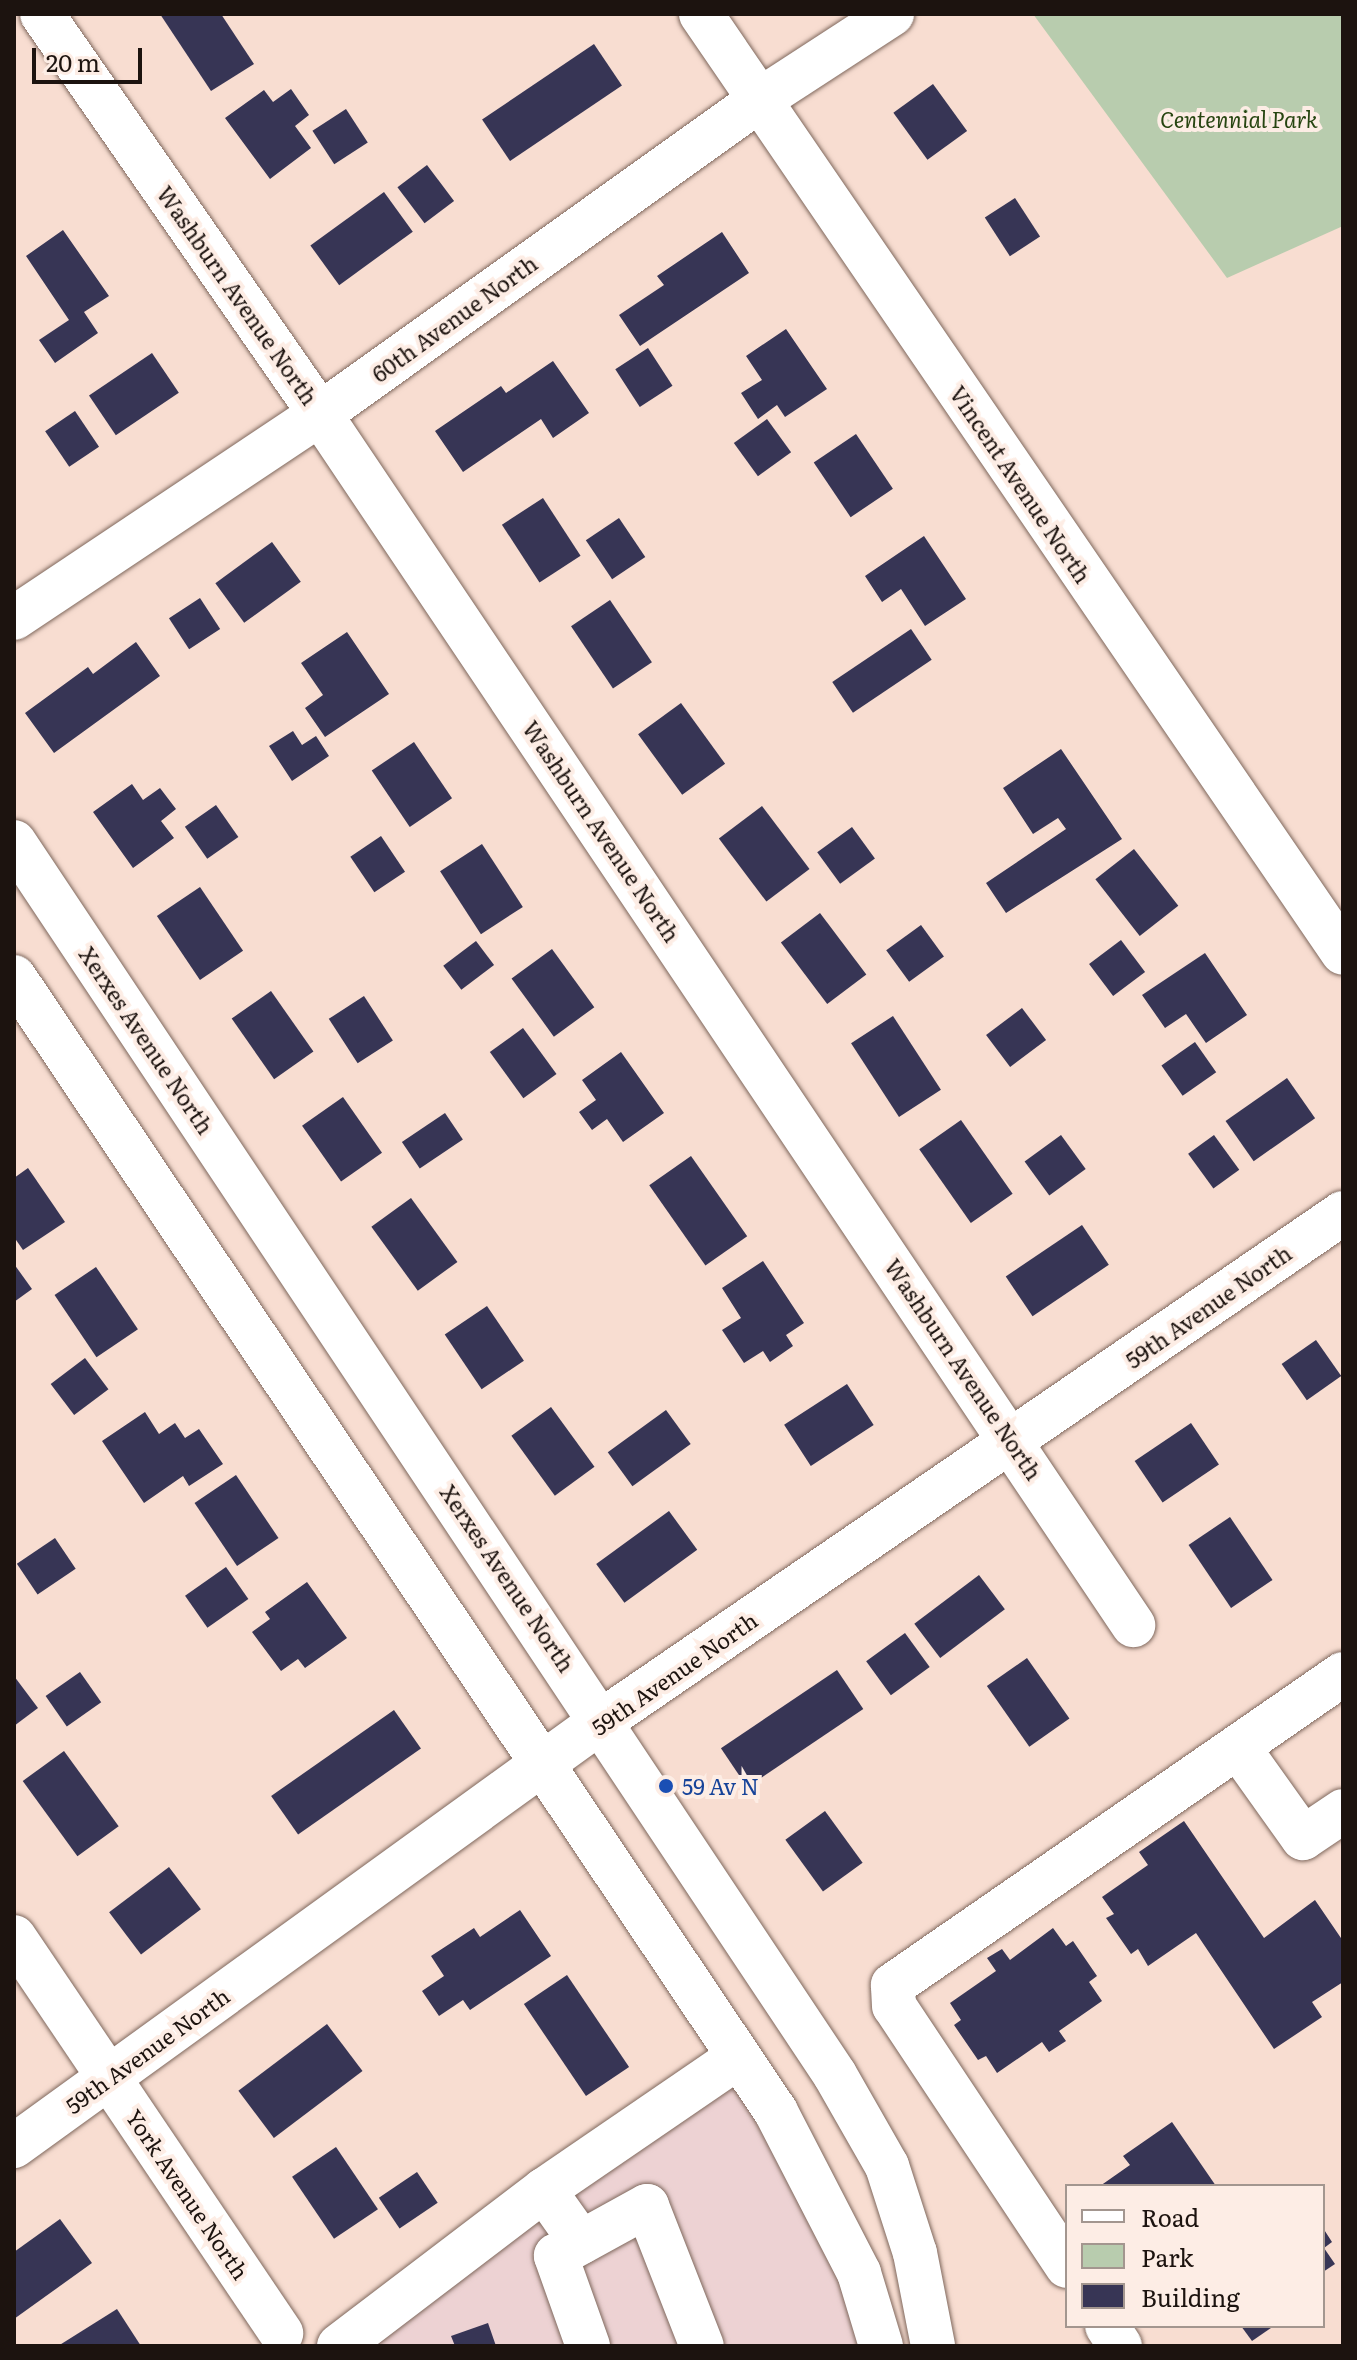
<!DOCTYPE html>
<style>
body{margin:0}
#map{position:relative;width:1357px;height:2360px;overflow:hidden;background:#f8ddd1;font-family:Literata,serif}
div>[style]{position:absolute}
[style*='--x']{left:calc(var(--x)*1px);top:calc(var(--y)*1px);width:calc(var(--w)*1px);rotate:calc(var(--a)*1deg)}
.commercial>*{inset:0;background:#edd2d3}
.green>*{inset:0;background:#b8ccae}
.building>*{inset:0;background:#373555;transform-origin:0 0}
.roads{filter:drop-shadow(0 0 2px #7f685d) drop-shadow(0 0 2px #7f685d)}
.minor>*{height:44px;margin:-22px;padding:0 22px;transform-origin:22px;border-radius:22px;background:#fff}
.dots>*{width:22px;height:22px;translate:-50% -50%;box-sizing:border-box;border:4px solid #fdede5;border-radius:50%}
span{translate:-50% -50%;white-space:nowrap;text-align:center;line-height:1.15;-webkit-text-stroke:8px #fdede5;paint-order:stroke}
.park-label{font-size:22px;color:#274511;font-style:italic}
.street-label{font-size:22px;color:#1c130f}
.transit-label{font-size:22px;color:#164399}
.left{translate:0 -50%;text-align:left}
.frame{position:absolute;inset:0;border:16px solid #1c130f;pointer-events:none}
.legend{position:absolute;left:1065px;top:2184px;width:260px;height:144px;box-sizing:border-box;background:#fdede5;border:2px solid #a3968f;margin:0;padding:10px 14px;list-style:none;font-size:24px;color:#1c130f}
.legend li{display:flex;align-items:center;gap:16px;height:40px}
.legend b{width:40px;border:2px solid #a3968f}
.scale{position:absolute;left:32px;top:48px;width:110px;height:36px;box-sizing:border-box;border:4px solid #1c130f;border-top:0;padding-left:10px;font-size:24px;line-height:28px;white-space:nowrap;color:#1c130f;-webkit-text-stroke:6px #fdede5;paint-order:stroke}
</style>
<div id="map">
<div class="commercial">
<i style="clip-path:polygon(719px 2053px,798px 2189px,844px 2292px,861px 2346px,311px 2346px)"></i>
</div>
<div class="green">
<i style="clip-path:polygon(1033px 14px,1343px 14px,1343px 226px,1227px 278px)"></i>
</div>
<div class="building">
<i style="clip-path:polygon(160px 14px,221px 14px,254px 64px,211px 91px)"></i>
<i style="left:594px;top:44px;width:50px;height:135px;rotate:56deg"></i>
<i style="left:933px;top:84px;width:58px;height:49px;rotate:54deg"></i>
<i style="clip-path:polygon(291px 89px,309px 115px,295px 126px,311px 148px,270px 179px,225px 118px,264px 90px,273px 102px)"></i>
<i style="left:346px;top:109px;width:40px;height:40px;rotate:57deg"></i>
<i style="left:427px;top:165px;width:45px;height:37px;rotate:53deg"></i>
<i style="left:384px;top:192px;width:49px;height:91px;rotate:54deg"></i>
<i style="left:1015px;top:198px;width:46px;height:36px;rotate:57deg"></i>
<i style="clip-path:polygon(63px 230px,109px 296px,84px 312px,98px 333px,55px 363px,39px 340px,69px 320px,26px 256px)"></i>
<i style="clip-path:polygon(722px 232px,749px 273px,640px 346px,619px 315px,664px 285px,657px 276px)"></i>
<i style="clip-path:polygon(786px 329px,827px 389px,785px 417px,777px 405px,758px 419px,741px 393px,762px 380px,746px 356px)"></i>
<i style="left:648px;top:348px;width:45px;height:39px;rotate:57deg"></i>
<i style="left:152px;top:353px;width:48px;height:76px;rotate:56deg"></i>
<i style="clip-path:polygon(553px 361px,589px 413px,553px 438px,541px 419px,463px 472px,435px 431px,501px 386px,506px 393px)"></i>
<i style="left:75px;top:411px;width:43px;height:36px;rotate:56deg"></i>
<i style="left:767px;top:419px;width:41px;height:41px;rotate:54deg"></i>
<i style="left:856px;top:434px;width:66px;height:51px;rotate:56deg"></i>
<i style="left:543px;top:498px;width:69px;height:49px;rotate:57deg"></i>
<i style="left:619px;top:518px;width:47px;height:40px;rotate:56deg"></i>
<i style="clip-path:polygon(924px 536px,966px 599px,925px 626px,901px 589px,882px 602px,865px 576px)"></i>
<i style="left:272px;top:542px;width:49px;height:70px;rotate:54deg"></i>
<i style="left:200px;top:598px;width:37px;height:37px;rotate:57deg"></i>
<i style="left:610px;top:600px;width:75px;height:47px;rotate:56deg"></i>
<i style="left:911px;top:629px;width:37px;height:95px;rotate:56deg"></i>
<i style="clip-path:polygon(347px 632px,389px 694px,325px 737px,305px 708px,323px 695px,301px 663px)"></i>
<i style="clip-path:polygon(136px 642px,160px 676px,54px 753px,25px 713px,88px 667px,93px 674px)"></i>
<i style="left:681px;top:703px;width:75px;height:53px;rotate:54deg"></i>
<i style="clip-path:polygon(293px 731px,302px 745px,316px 736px,329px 756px,292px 781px,269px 746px)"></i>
<i style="left:414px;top:742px;width:68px;height:51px;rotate:56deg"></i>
<i style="clip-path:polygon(1061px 749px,1122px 839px,1006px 913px,986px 883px,1066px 829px,1058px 818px,1033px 834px,1003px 788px)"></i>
<i style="clip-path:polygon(132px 784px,143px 800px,160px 788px,176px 809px,161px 821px,174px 838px,133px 868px,93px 812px)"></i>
<i style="left:216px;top:805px;width:39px;height:38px;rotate:55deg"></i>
<i style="left:762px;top:806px;width:79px;height:54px;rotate:53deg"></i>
<i style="left:852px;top:827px;width:39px;height:43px;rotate:54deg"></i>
<i style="left:381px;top:836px;width:43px;height:37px;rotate:56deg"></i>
<i style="left:482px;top:844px;width:75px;height:50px;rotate:57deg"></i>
<i style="left:1134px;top:849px;width:72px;height:49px;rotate:52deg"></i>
<i style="left:200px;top:887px;width:77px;height:52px;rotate:56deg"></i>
<i style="left:820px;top:913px;width:77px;height:49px;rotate:53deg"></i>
<i style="left:921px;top:925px;width:39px;height:43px;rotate:54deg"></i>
<i style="left:1121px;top:940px;width:40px;height:40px;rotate:53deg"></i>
<i style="left:476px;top:941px;width:30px;height:41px;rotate:53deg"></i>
<i style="left:552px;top:949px;width:72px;height:50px;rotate:54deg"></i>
<i style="clip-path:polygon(1205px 953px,1247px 1015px,1206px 1043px,1186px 1014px,1165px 1028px,1142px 995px)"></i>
<i style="left:271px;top:991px;width:74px;height:48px;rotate:55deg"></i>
<i style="left:364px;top:996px;width:53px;height:42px;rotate:57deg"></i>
<i style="left:1022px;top:1008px;width:40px;height:45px;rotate:53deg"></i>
<i style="left:893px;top:1016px;width:88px;height:50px;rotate:57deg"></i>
<i style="left:523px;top:1028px;width:57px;height:41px;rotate:54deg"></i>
<i style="left:1195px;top:1042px;width:37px;height:41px;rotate:55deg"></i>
<i style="clip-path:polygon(621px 1052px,664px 1113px,623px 1142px,607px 1119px,592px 1130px,579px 1112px,596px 1100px,582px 1080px)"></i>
<i style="left:1287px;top:1078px;width:49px;height:75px;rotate:55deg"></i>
<i style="left:343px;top:1097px;width:68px;height:50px;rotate:55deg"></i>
<i style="left:445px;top:1113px;width:32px;height:52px;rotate:56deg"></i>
<i style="left:961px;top:1120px;width:90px;height:51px;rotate:55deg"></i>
<i style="left:1061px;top:1135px;width:42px;height:45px;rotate:54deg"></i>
<i style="left:1214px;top:1135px;width:43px;height:32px;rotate:54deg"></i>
<i style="left:691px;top:1156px;width:98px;height:51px;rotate:55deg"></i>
<i style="clip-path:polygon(28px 1168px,65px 1222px,23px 1250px,14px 1237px,14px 1178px)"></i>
<i style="left:411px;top:1198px;width:79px;height:49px;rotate:54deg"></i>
<i style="left:1082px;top:1225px;width:48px;height:92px;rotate:56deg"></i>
<i style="clip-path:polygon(763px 1261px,804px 1323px,786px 1335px,793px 1346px,770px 1362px,763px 1351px,744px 1363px,722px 1330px,741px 1318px,722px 1288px)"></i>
<i style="clip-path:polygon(14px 1264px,32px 1289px,14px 1302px)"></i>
<i style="left:96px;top:1267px;width:75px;height:50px;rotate:56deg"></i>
<i style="left:487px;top:1306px;width:66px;height:51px;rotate:56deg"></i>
<i style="left:1316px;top:1340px;width:44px;height:42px;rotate:55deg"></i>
<i style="left:85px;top:1358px;width:39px;height:43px;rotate:53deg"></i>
<i style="left:847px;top:1384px;width:49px;height:75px;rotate:57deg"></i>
<i style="left:551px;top:1407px;width:74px;height:49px;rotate:54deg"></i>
<i style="left:666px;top:1410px;width:42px;height:72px;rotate:54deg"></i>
<i style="clip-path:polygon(145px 1412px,159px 1434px,175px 1423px,185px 1438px,199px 1429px,223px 1464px,189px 1486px,183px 1476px,144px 1503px,102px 1441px)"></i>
<i style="left:1191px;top:1423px;width:50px;height:68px;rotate:56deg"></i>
<i style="left:236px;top:1475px;width:76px;height:50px;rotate:56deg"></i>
<i style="left:669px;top:1511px;width:48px;height:90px;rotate:54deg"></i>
<i style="left:1230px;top:1517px;width:76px;height:50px;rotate:56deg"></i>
<i style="left:55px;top:1538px;width:37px;height:46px;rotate:56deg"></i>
<i style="left:226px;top:1567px;width:39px;height:50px;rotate:55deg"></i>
<i style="left:979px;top:1575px;width:43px;height:81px;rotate:53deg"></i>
<i style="clip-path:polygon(307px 1582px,347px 1638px,305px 1668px,298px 1659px,281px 1671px,252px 1632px,270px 1619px,265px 1612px)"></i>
<i style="left:905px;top:1633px;width:42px;height:48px;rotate:54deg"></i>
<i style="left:1027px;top:1658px;width:74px;height:49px;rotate:55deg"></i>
<i style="left:837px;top:1670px;width:47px;height:140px;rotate:56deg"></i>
<i style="left:80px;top:1672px;width:37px;height:42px;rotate:55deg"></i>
<i style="clip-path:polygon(14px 1676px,38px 1708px,14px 1726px)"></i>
<i style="left:394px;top:1710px;width:47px;height:150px;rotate:55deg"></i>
<i style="left:64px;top:1751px;width:93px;height:51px;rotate:54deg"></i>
<i style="left:825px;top:1811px;width:64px;height:49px;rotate:54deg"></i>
<i style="clip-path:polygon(1184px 1821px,1264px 1938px,1315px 1900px,1343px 1941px,1343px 1982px,1312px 2002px,1322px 2017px,1274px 2049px,1196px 1933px,1148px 1966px,1138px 1949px,1131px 1954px,1106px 1918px,1114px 1914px,1102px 1897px,1148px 1865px,1139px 1852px)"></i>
<i style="left:169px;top:1867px;width:53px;height:75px;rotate:53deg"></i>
<i style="clip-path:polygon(520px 1910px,551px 1956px,470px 2010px,463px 2000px,439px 2016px,422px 1991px,444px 1976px,431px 1956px,474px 1928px,480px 1937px)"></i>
<i style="clip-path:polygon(1053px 1928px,1066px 1946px,1073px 1941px,1097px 1976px,1089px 1982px,1102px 2001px,1059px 2031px,1066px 2041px,1049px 2052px,1042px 2042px,997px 2073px,986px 2056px,978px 2060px,954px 2025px,961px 2020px,950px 2003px,996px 1971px,987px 1958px,1002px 1949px,1010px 1960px)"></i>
<i style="left:567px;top:1975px;width:111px;height:52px;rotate:56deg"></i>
<i style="left:327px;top:2024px;width:59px;height:111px;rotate:53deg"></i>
<i style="clip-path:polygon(1172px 2122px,1216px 2186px,1100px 2186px,1130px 2165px,1123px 2156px)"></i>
<i style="left:336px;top:2147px;width:75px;height:53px;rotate:56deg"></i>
<i style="left:417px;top:2172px;width:37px;height:46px;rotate:56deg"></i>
<i style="clip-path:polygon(60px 2219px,92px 2263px,14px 2319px,14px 2252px)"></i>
<i style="clip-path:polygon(1323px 2228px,1332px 2242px,1324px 2248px,1335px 2264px,1323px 2272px)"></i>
<i style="clip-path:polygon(117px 2309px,141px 2346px,58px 2346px)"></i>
<i style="clip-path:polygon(488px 2323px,496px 2346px,455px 2346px,451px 2336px)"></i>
<i style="clip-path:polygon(1241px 2326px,1274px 2326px,1252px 2341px)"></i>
</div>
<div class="roads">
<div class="minor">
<i style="--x:42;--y:14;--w:487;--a:55.2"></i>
<i style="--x:320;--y:414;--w:1459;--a:56.12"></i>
<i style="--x:701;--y:14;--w:1137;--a:55.64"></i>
<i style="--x:14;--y:618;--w:368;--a:-33.7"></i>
<i style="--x:320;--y:414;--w:538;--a:-35.55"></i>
<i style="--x:758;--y:101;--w:160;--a:-33"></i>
<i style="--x:14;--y:842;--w:1481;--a:56.34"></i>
<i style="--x:835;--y:2075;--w:105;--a:60.3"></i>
<i style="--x:887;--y:2166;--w:91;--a:72.2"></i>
<i style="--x:915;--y:2253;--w:95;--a:79"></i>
<i style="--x:14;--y:977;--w:1367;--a:56.12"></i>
<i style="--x:776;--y:2112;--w:181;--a:62.7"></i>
<i style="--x:859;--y:2273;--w:76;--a:73.2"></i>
<i style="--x:1238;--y:1747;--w:112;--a:54.5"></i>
<i style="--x:1303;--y:1838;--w:48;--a:-34"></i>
<i style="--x:14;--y:1937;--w:478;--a:56"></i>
<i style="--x:14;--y:2146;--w:727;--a:-35.88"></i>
<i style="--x:603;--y:1720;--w:897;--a:-34.42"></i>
<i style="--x:544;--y:2190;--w:235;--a:-34.4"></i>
<i style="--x:1067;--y:2266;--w:312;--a:-123.6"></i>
<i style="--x:894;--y:2006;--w:21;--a:-93"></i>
<i style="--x:893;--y:1985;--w:547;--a:-34.65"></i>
<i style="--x:1107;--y:2326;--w:24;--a:57"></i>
<i style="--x:339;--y:2346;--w:258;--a:-37.3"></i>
<i style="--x:544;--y:2190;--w:64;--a:54.6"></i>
<i style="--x:588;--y:2346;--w:96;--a:-109.6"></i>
<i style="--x:556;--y:2256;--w:104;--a:-28.8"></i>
<i style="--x:647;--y:2206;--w:150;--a:68.6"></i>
</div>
</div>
<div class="dots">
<i style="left:666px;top:1786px;background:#1a4fb4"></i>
</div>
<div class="park-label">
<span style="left:1239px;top:119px">Centennial Park</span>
</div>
<div class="street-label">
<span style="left:238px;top:295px;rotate:55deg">Washburn Avenue North</span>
<span style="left:454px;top:318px;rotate:-36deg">60th Avenue North</span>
<span style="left:1021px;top:484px;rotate:56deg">Vincent Avenue North</span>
<span style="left:602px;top:831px;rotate:56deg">Washburn Avenue North</span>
<span style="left:147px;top:1040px;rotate:56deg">Xerxes Avenue North</span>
<span style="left:1208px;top:1306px;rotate:-35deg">59th Avenue North</span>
<span style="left:964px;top:1369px;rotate:56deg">Washburn Avenue North</span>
<span style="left:508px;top:1578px;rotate:56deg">Xerxes Avenue North</span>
<span style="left:674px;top:1673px;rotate:-35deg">59th Avenue North</span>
<span style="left:147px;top:2050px;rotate:-36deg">59th Avenue North</span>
<span style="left:188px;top:2194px;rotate:56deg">York Avenue North</span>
</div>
<div class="transit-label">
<span class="left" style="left:682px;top:1786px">59 Av N</span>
</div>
<div class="frame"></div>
<ul class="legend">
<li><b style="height:10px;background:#fff"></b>Road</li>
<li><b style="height:22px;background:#b8ccae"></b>Park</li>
<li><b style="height:22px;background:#373555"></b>Building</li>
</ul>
<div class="scale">20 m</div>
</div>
